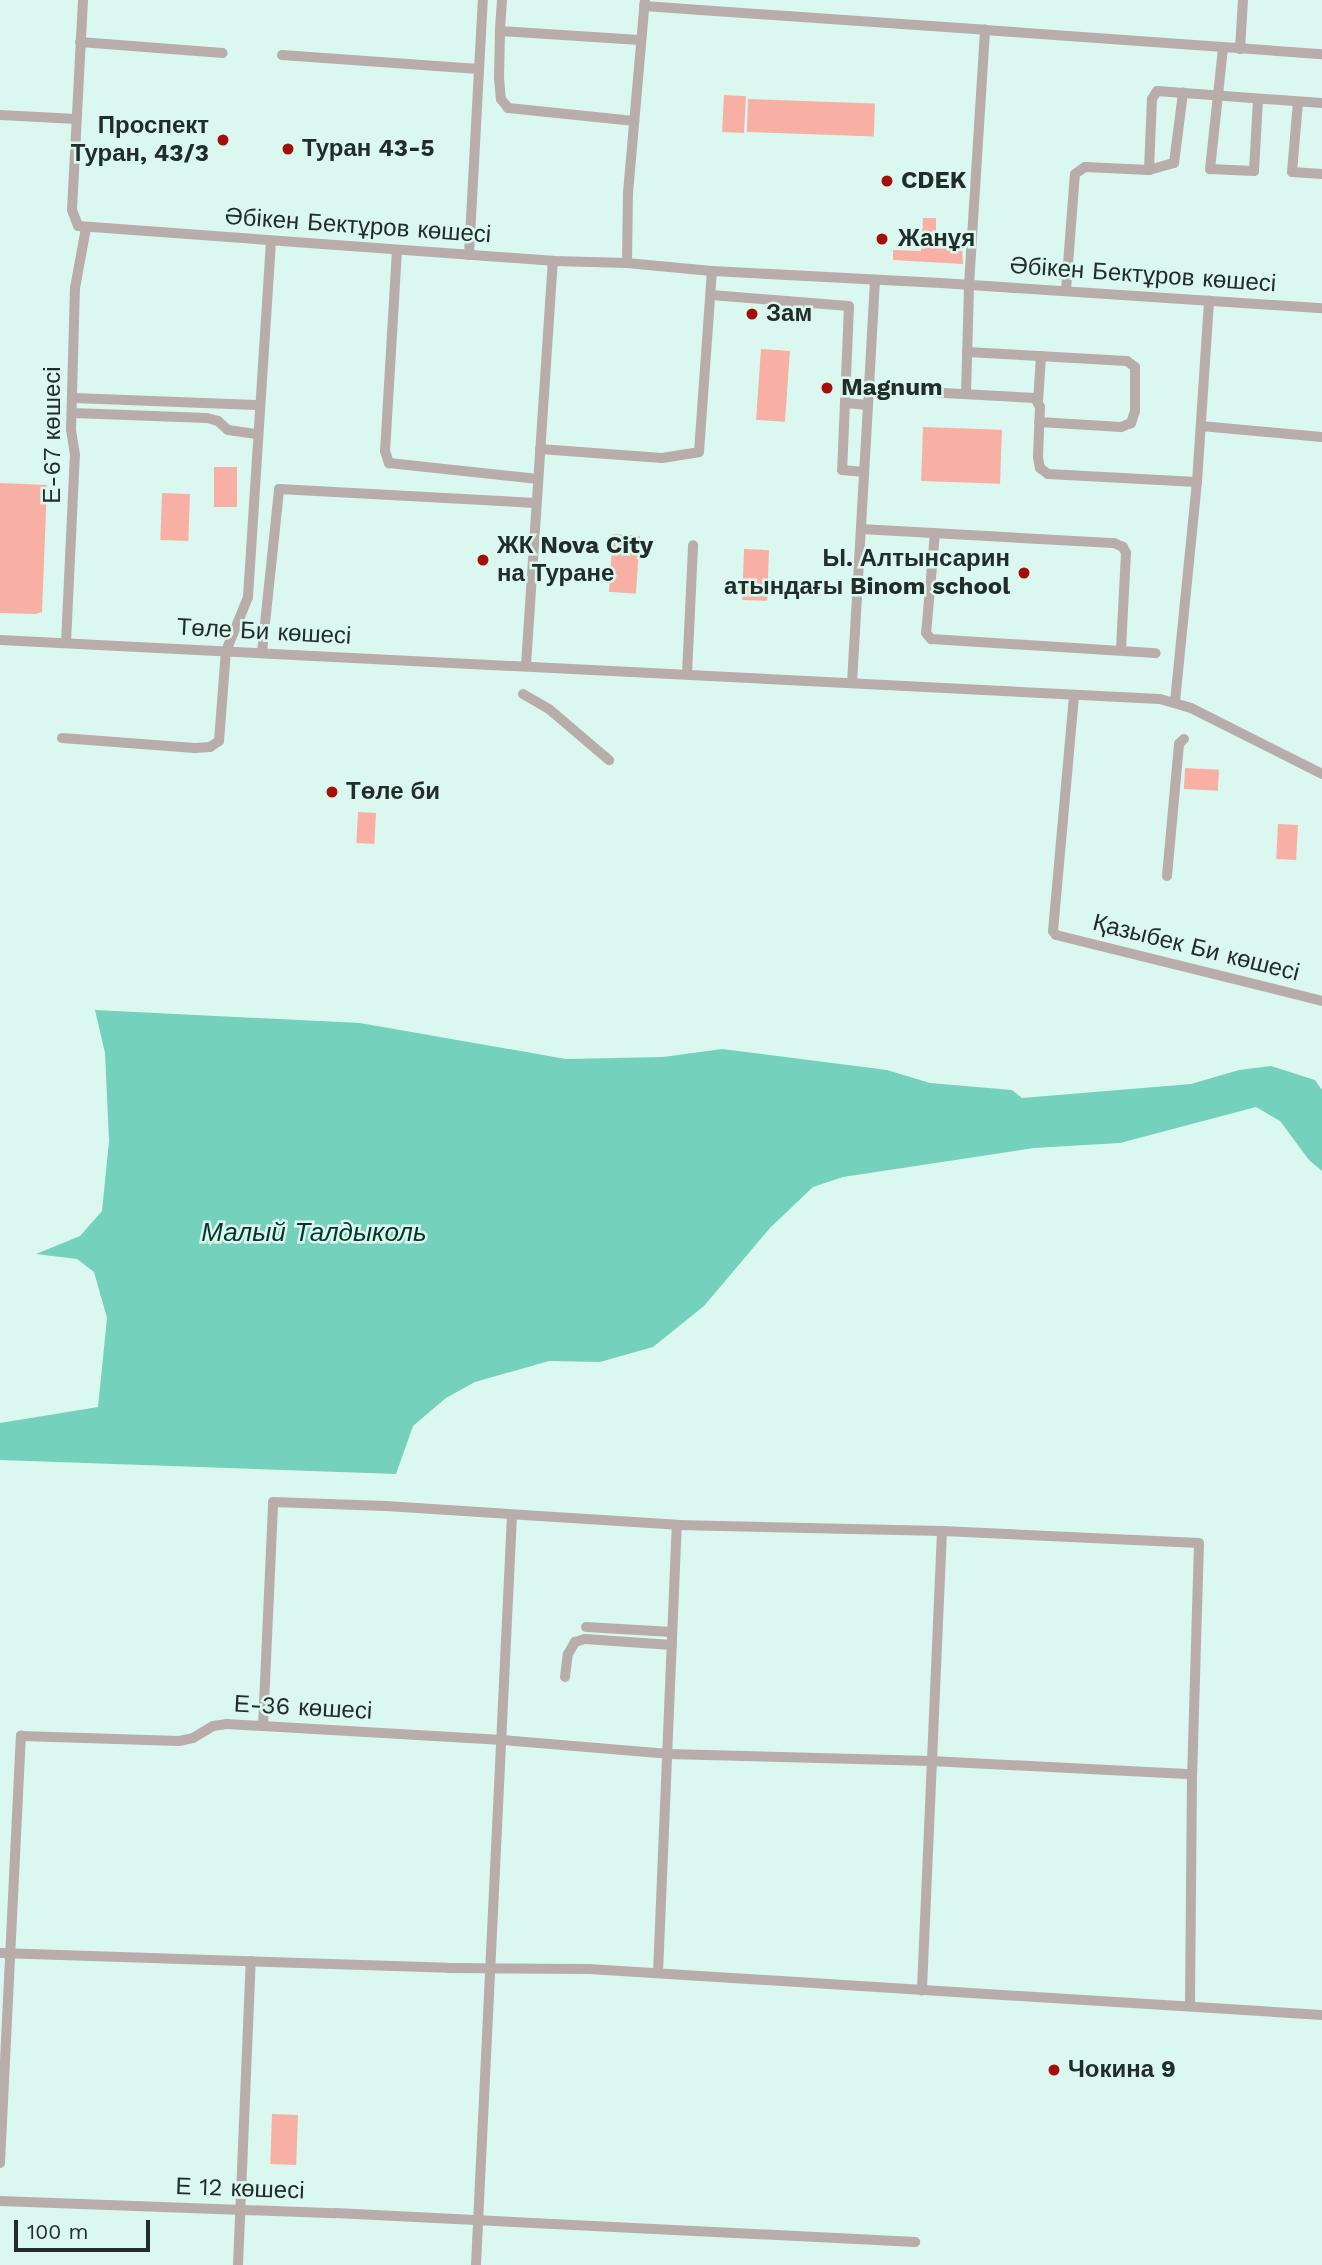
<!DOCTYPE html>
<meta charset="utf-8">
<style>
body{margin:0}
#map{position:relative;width:1322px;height:2265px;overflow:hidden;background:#dbf8f0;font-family:"Work Sans",sans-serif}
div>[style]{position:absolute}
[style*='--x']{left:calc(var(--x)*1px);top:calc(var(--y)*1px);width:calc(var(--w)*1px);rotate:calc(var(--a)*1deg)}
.green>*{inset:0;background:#f8b0a5;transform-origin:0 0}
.water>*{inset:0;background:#74d2bc}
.street>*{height:10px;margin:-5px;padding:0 5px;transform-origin:5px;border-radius:5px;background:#b9adab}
.dots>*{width:19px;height:19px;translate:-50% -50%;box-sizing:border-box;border:4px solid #dbf8f0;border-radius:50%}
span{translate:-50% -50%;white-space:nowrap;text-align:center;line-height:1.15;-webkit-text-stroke:5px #dbf8f0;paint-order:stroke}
.poi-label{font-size:24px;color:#222d2a;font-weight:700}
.right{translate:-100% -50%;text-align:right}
.left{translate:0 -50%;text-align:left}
.street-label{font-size:24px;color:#222d2a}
.water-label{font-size:26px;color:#05342b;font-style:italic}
.scale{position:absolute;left:14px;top:2220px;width:136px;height:32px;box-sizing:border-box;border:4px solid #222d2a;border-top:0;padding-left:9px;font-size:21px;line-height:24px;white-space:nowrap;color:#222d2a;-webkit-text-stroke:5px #dbf8f0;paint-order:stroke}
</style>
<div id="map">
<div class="green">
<i style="left:724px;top:95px;width:22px;height:37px;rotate:3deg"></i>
<i style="left:748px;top:99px;width:127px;height:33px;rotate:2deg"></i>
<i style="clip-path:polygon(923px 218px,936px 218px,936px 245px,962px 248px,963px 264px,893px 260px,893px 250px,921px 251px)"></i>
<i style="left:761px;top:349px;width:29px;height:71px;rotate:4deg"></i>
<i style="left:923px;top:427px;width:79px;height:54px;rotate:2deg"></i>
<i style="left:214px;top:467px;width:23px;height:40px"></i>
<i style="clip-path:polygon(0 483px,47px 485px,42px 612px,35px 614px,0 613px)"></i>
<i style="left:162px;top:493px;width:28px;height:47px;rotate:2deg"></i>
<i style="left:613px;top:534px;width:27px;height:58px;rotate:4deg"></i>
<i style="left:744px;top:549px;width:25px;height:51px;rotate:2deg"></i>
<i style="left:1185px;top:768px;width:34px;height:21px;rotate:3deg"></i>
<i style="left:358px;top:812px;width:18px;height:31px;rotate:3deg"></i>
<i style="left:1278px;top:824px;width:20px;height:35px;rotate:3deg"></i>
<i style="left:272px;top:2114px;width:26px;height:50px;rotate:2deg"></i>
</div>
<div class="water">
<i style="clip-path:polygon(95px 1010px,360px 1023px,566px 1059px,663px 1057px,722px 1049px,887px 1070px,930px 1083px,1012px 1090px,1022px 1098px,1191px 1084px,1239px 1070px,1271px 1066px,1315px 1080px,1322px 1090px,1322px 1171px,1309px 1160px,1280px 1121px,1256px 1107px,1120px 1143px,1034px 1148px,843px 1177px,813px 1187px,770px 1228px,704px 1306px,653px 1347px,600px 1362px,549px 1361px,475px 1382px,446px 1398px,413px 1426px,396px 1474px,0 1460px,0 1423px,98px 1407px,107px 1318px,94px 1272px,77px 1259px,36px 1254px,80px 1236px,102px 1211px,109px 1141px,105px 1053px)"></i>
</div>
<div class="street">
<i style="--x:83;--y:0;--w:210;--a:93"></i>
<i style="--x:72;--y:210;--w:17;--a:69"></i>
<i style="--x:78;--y:226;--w:476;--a:4.2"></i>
<i style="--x:553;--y:261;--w:74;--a:1.5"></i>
<i style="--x:627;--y:263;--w:85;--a:5.4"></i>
<i style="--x:712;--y:271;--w:229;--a:3"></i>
<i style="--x:941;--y:283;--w:382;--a:3.8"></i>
<i style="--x:502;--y:0;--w:31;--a:94"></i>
<i style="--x:500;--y:31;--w:140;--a:3.7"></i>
<i style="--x:644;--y:6;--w:342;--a:4"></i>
<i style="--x:500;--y:31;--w:47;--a:91.2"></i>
<i style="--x:499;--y:78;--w:21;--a:85"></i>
<i style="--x:501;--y:99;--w:11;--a:52"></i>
<i style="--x:508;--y:108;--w:127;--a:5.9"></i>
<i style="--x:80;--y:42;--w:143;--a:4.4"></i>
<i style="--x:1223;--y:48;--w:122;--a:96.1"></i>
<i style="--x:1210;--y:169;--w:44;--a:2.6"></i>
<i style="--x:1254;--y:171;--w:72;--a:-86.8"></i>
<i style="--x:1240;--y:49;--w:49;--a:-86.5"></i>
<i style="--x:282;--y:55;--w:197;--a:4.1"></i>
<i style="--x:1298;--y:102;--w:70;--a:94.9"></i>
<i style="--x:1292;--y:172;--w:30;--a:4"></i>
<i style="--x:0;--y:115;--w:76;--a:3"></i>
<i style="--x:1149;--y:170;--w:71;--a:-87.6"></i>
<i style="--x:1152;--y:99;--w:9;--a:-58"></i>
<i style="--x:1157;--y:91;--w:165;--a:4.2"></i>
<i style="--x:397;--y:250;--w:201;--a:93.4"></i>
<i style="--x:385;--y:451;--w:13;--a:72"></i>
<i style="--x:389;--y:463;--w:150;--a:6.1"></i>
<i style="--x:469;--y:255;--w:255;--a:-86.9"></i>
<i style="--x:627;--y:263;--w:70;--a:-89.2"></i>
<i style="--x:628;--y:193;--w:194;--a:-85"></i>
<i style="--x:1066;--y:290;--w:116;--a:-85.6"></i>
<i style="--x:1075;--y:174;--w:12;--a:-35"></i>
<i style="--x:1085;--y:167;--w:64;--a:2.7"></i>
<i style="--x:1149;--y:170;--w:26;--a:-16"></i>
<i style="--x:1174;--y:163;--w:71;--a:-82.7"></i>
<i style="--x:711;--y:295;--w:138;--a:4.6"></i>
<i style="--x:849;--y:306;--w:164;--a:92.4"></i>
<i style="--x:842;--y:470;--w:22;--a:5"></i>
<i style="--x:967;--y:352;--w:160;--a:3.2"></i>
<i style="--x:1127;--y:361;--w:10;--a:37"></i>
<i style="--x:1135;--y:367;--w:44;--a:90"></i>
<i style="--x:1135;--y:411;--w:13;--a:108"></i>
<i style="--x:1131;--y:423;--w:11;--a:158"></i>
<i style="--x:1121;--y:427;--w:82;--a:-176.5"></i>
<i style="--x:869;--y:389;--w:166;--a:3.1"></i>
<i style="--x:1035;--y:398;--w:10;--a:61"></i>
<i style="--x:1040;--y:407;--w:50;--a:92.3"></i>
<i style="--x:1038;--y:457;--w:11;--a:80"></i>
<i style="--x:1040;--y:468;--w:10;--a:37"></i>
<i style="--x:1048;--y:474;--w:149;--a:3.1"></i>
<i style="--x:966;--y:394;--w:109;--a:-88.4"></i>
<i style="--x:969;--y:285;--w:256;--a:-86.4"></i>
<i style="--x:985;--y:30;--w:338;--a:4.1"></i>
<i style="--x:74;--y:398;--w:186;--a:2.2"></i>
<i style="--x:1038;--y:402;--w:46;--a:-86.3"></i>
<i style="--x:845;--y:403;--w:23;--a:5"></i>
<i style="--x:868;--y:405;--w:124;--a:-86.8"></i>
<i style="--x:73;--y:413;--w:134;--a:2.1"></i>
<i style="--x:207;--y:418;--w:11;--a:15"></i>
<i style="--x:218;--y:421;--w:13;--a:42"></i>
<i style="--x:228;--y:430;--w:30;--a:8"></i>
<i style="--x:1201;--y:426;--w:121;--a:5.2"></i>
<i style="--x:540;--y:449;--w:122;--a:4.2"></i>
<i style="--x:662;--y:458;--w:37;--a:-9"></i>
<i style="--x:699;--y:452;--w:181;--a:-85.9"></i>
<i style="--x:861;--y:529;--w:253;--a:3.2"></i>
<i style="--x:1114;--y:543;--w:10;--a:24"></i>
<i style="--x:1123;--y:547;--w:7;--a:63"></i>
<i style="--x:1126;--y:553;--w:97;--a:93"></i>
<i style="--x:935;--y:533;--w:100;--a:95.1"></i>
<i style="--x:926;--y:633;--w:8;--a:50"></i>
<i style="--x:931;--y:639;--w:225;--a:3.6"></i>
<i style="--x:0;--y:640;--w:1161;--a:2.91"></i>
<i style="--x:1160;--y:699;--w:32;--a:16"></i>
<i style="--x:1191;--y:708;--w:147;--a:26.7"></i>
<i style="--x:66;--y:643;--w:188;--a:-87.3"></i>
<i style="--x:75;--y:455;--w:26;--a:-99"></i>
<i style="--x:71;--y:429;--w:141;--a:-88.4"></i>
<i style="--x:75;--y:288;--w:61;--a:-79.6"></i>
<i style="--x:262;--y:652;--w:164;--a:-84"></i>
<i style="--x:279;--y:489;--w:257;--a:3.1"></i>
<i style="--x:526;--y:665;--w:405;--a:-86.2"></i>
<i style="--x:687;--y:674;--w:129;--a:-87.3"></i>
<i style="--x:852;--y:683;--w:278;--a:-86.7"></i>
<i style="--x:523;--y:694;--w:30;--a:30"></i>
<i style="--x:549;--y:709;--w:79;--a:40.4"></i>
<i style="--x:1074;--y:696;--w:236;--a:95.1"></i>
<i style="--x:1053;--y:931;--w:5;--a:53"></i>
<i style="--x:1056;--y:935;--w:274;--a:13.9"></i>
<i style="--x:1175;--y:702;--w:221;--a:-84.3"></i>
<i style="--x:1197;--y:482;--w:182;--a:-86.2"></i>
<i style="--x:62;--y:738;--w:133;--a:4.3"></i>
<i style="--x:195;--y:748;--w:15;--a:-4"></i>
<i style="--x:210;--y:747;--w:11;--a:-34"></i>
<i style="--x:219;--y:741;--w:90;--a:-85.6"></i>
<i style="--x:226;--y:651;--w:58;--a:-67.8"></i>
<i style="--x:248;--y:597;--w:357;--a:-86.3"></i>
<i style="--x:1167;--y:876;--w:133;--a:-84.8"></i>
<i style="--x:1179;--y:744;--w:7;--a:-45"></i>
<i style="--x:942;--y:1531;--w:257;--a:2.7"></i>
<i style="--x:1199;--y:1543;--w:231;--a:91.7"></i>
<i style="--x:586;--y:1627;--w:86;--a:3.3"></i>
<i style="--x:565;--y:1677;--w:23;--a:-83"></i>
<i style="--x:568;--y:1654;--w:14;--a:-60"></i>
<i style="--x:575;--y:1642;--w:10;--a:-17"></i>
<i style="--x:585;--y:1639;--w:87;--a:3.9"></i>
<i style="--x:263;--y:1726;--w:224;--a:-87.4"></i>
<i style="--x:273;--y:1502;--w:113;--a:2"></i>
<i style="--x:386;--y:1506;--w:292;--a:3.7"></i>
<i style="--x:0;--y:1953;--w:448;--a:1.9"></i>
<i style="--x:448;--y:1968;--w:141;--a:0.4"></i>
<i style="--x:589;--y:1969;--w:734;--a:3.59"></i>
<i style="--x:658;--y:1973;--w:448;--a:-87.6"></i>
<i style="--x:677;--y:1525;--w:265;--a:1.3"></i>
<i style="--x:942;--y:1531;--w:460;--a:92.5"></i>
<i style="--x:0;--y:2163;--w:428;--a:-87.2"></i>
<i style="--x:21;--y:1736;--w:158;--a:1.8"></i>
<i style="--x:179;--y:1741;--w:14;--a:-12"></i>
<i style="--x:193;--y:1738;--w:23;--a:-31"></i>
<i style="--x:213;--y:1726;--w:14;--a:-8"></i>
<i style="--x:227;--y:1724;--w:276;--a:3.3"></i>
<i style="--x:503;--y:1740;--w:166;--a:4.8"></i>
<i style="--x:668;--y:1754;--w:263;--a:1.5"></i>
<i style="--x:931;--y:1761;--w:261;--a:2.9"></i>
<i style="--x:1192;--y:1774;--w:231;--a:90.5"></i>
<i style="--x:0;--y:2201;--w:335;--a:2.1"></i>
<i style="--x:335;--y:2213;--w:581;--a:2.86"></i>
<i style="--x:238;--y:2265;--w:304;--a:-87.6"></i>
<i style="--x:476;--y:2265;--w:751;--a:-87.25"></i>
</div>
<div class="dots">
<i style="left:223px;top:140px;background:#a50f0b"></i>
<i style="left:288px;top:149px;background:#a50f0b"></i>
<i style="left:887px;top:181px;background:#a50f0b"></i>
<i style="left:882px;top:239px;background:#a50f0b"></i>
<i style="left:752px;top:314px;background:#a50f0b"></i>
<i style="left:827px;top:388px;background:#a50f0b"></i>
<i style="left:483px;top:560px;background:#a50f0b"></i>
<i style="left:1024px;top:573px;background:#a50f0b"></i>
<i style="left:332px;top:792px;background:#a50f0b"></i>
<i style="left:1054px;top:2070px;background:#a50f0b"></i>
</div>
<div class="poi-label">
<span class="right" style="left:209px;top:140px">Проспект<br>Туран, 43/3</span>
<span class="left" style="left:302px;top:149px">Туран 43-5</span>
<span class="left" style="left:901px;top:181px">CDEK</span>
<span class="left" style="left:898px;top:239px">Жанұя</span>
<span class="left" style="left:766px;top:314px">Зам</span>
<span class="left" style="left:841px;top:388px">Magnum</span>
<span class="left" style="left:497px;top:560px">ЖК Nova City<br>на Туране</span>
<span class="right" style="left:1010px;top:573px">Ы. Алтынсарин<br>атындағы Binom school</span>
<span class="left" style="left:346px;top:792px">Төле би</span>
<span class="left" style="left:1068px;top:2070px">Чокина 9</span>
</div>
<div class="street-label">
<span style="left:358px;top:226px;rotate:4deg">Әбікен Бектұров көшесі</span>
<span style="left:1143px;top:275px;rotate:4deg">Әбікен Бектұров көшесі</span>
<span style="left:53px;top:435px;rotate:-90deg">Е-67 көшесі</span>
<span style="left:264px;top:632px;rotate:3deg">Төле Би көшесі</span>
<span style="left:1196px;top:948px;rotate:14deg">Қазыбек Би көшесі</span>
<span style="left:303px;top:1708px;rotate:3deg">Е-36 көшесі</span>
<span style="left:240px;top:2189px;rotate:2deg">Е 12 көшесі</span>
</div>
<div class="water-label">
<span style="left:314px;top:1233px">Малый Талдыколь</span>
</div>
<div class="scale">100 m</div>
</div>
